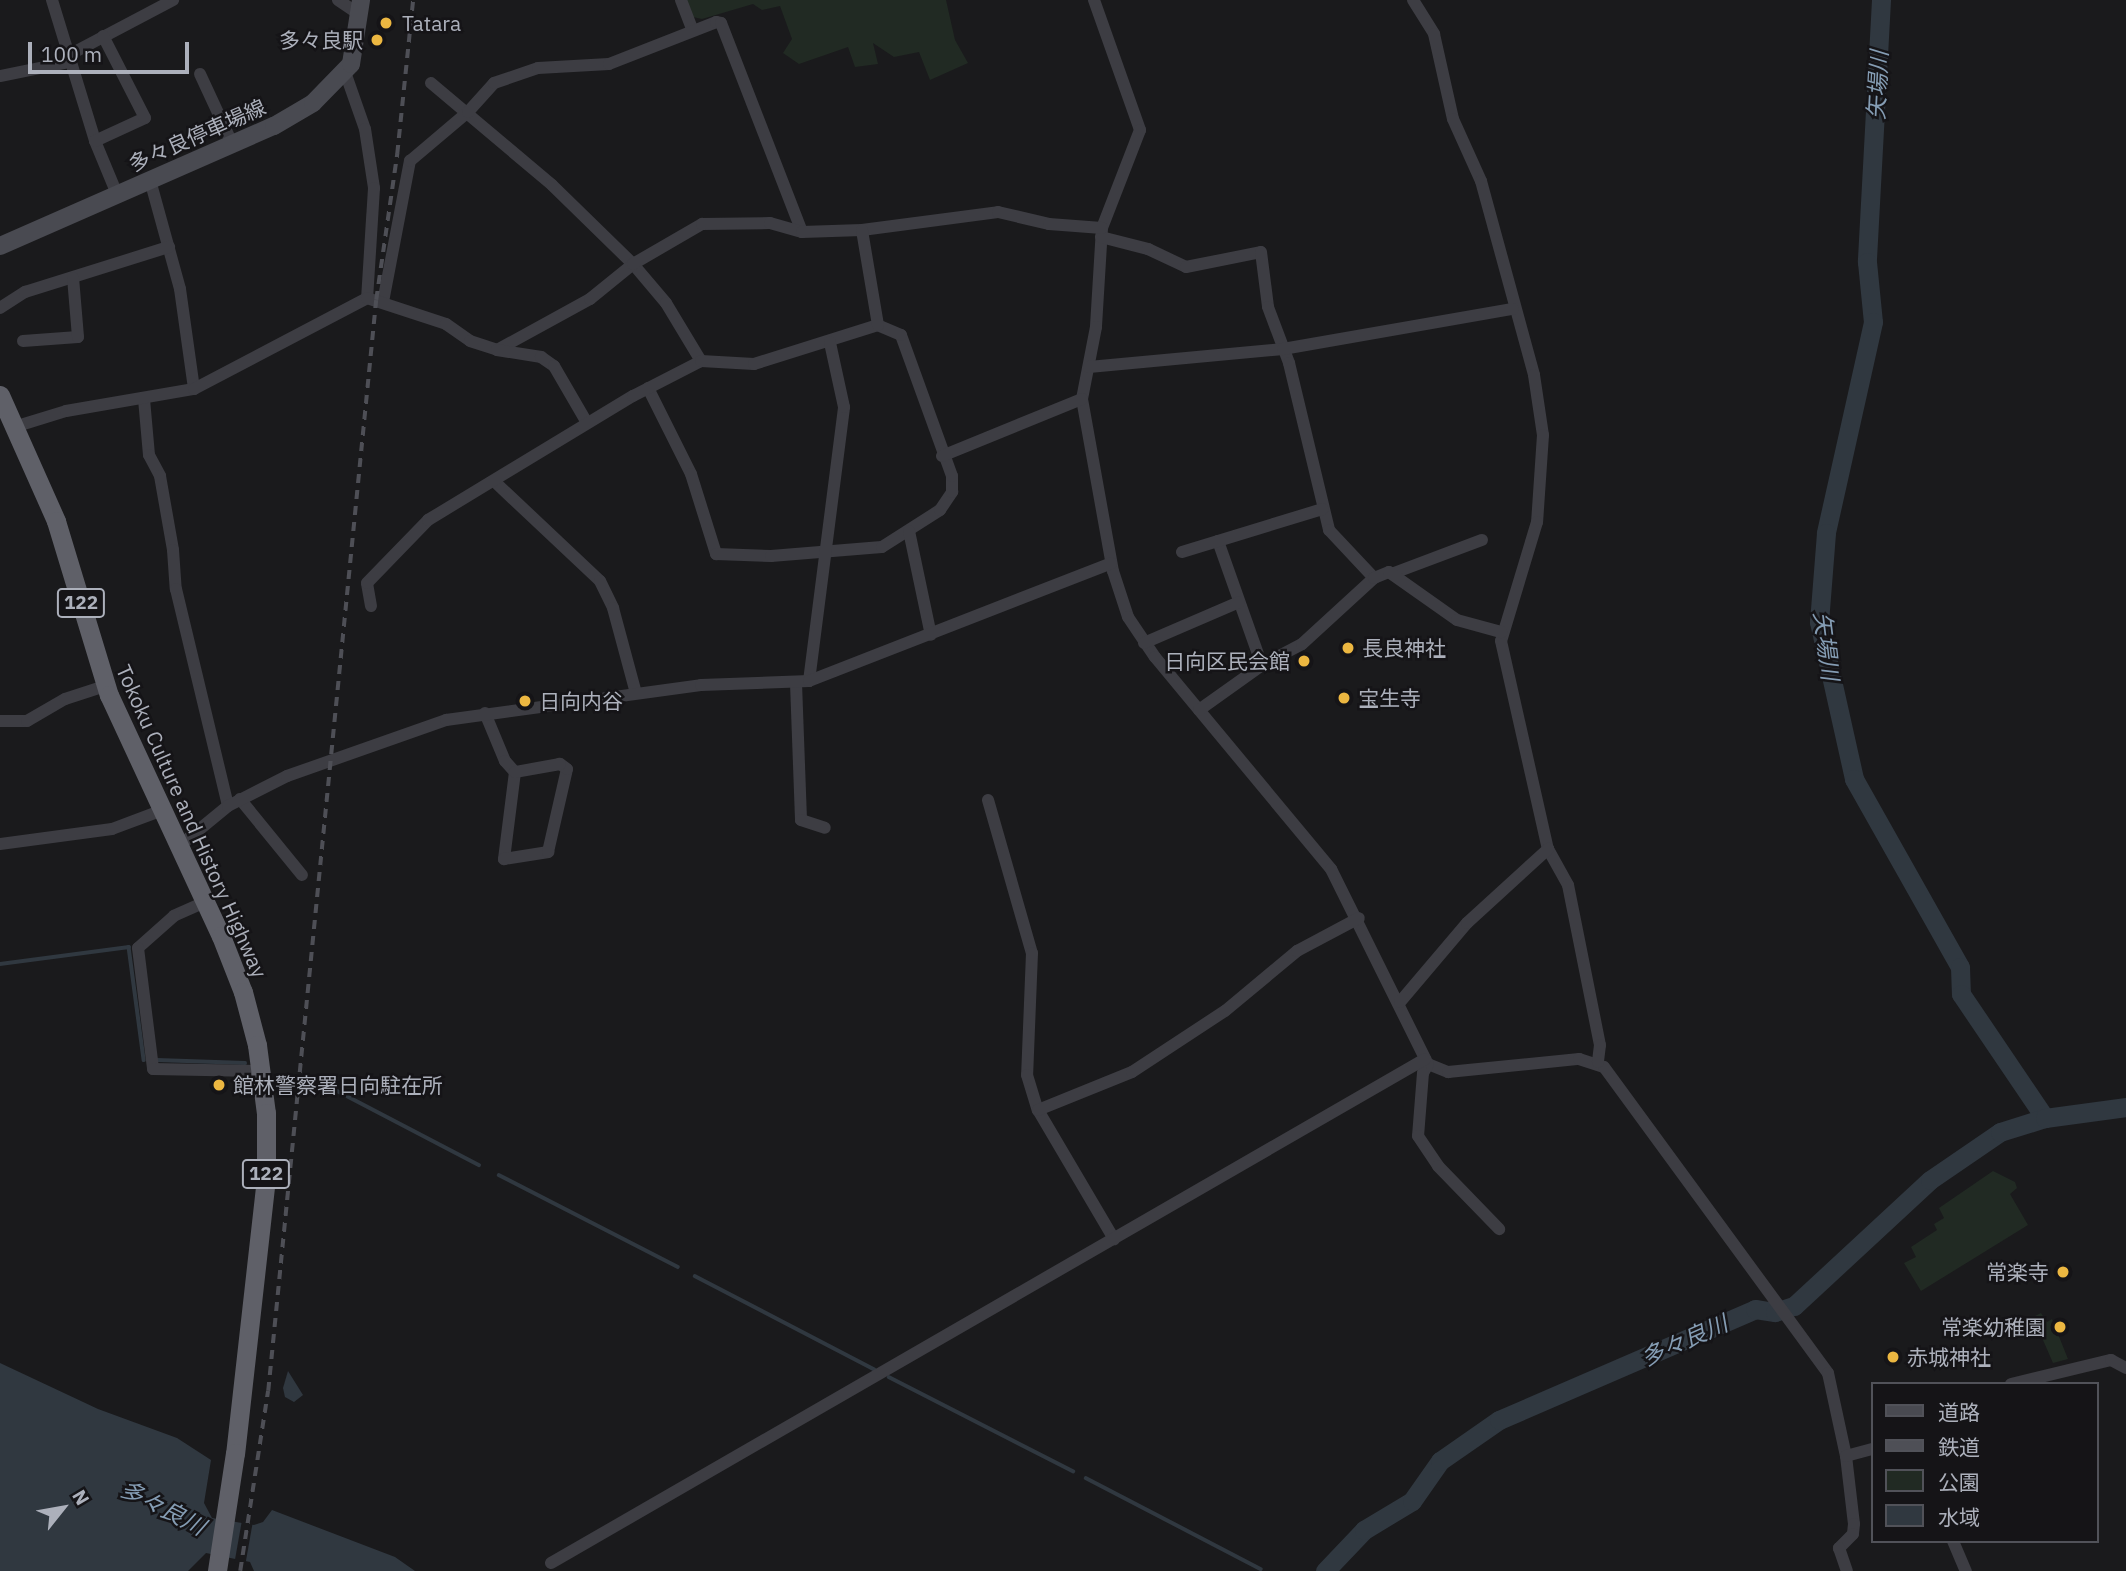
<!DOCTYPE html>
<meta charset="utf-8">
<style>
body{margin:0}
#map{position:relative;width:2126px;height:1571px;overflow:hidden;background:#1a1a1c;font-family:"IBM Plex Sans","Noto Sans JP",sans-serif}
div>[style]{position:absolute}
[style*='--x']{left:calc(var(--x)*1px);top:calc(var(--y)*1px);width:calc(var(--w)*1px);rotate:calc(var(--a)*1deg)}
.green>*{inset:0;background:#212a23}
.water>*{inset:0;background:#303840}
.pier>*{inset:0;background:#1a1a1c;transform-origin:0 0}
.stream>*{height:3.5px;margin:-1.75px;padding:0 1.75px;transform-origin:1.75px;border-radius:1.75px;background:#303840}
.river>*{height:19px;margin:-9.5px;padding:0 9.5px;transform-origin:9.5px;border-radius:9.5px;background:#303840}
.minor>*{height:12px;margin:-6px;padding:0 6px;transform-origin:6px;border-radius:6px;background:#3d3d43}
.secondary>*{height:18px;margin:-9px;padding:0 9px;transform-origin:9px;border-radius:9px;background:#494a51}
.trunk>*{height:19px;margin:-9.5px;padding:0 9.5px;transform-origin:9.5px;border-radius:9.5px;background:#5f6068}
.rail>*{height:3.5px;margin-top:-1.75px;transform-origin:0;background:repeating-linear-gradient(90deg,#4e4f56 0 9px,transparent 0 16px)}
.dots>*{width:19px;height:19px;translate:-50% -50%;box-sizing:border-box;border:4px solid #151417;border-radius:50%}
span{translate:-50% -50%;white-space:nowrap;text-align:center;line-height:1.15;-webkit-text-stroke:5px #151417;paint-order:stroke}
.shield-label span{padding:2px 5px;background:#151417;border:2px solid;border-radius:5px;-webkit-text-stroke-width:0}
.shield-label{font-size:19px;color:#acb0bb;font-weight:700}
.poi-label{font-size:21px;color:#acb0bb}
.left{translate:0 -50%;text-align:left}
.right{translate:-100% -50%;text-align:right}
.street-label{font-size:21px;color:#acb0bb}
.water-label{font-size:23px;color:#859db4;font-style:italic}
.legend{position:absolute;left:1871px;top:1382px;width:228px;height:161px;box-sizing:border-box;background:#151417;border:2px solid #515259;margin:0;padding:9px 12px;list-style:none;font-size:21px;color:#acb0bb}
.legend li{display:flex;align-items:center;gap:14px;height:35px}
.legend b{width:35px;border:2px solid #515259}
.north{position:absolute;left:28px;top:1473px;width:70px;height:70px;-webkit-text-stroke:5px #151417;paint-order:stroke;rotate:59deg;font-size:19px;font-weight:700;line-height:28px;text-align:center;color:#acb0bb}
.north::after{content:'';display:block;margin:auto;width:24px;height:32px;background:#acb0bb;clip-path:polygon(50% 0,100% 100%,50% 72%,0 100%)}
.scale{position:absolute;left:28px;top:42px;width:161px;height:32px;box-sizing:border-box;border:4px solid #acb0bb;border-top:0;padding-left:9px;font-size:21px;line-height:24px;white-space:nowrap;color:#acb0bb;-webkit-text-stroke:5px #151417;paint-order:stroke}
</style>
<div id="map">
<div class="green">
<i style="clip-path:polygon(685px 0,946px 0,955px 40px,968px 63px,930px 80px,919px 52px,894px 57px,873px 43px,878px 64px,855px 67px,848px 47px,799px 64px,783px 53px,792px 39px,780px 6px,762px 10px,753px 4px,702px 19px,693px 17px)"></i>
<i style="clip-path:polygon(1993px 1171px,2015px 1182px,2017px 1188px,2010px 1194px,2028px 1225px,1921px 1291px,1904px 1263px,1916px 1257px,1911px 1247px,1937px 1230px,1934px 1224px,1944px 1218px,1939px 1208px)"></i>
<i style="clip-path:polygon(2041px 1313px,2047px 1322px,2052px 1319px,2068px 1359px,2053px 1363px,2033px 1317px)"></i>
</div>
<div class="water">
<i style="clip-path:polygon(0 1363px,98px 1409px,177px 1438px,211px 1460px,204px 1503px,212px 1518px,254px 1525px,263px 1522px,272px 1510px,395px 1557px,415px 1571px,254px 1571px,250px 1562px,206px 1553px,188px 1571px,0 1571px)"></i>
<i style="clip-path:polygon(288px 1371px,303px 1395px,294px 1402px,285px 1397px,283px 1388px)"></i>
</div>
<div class="pier">
<i style="left:242px;top:1520px;width:11px;height:43px;rotate:10deg"></i>
</div>
<div class="stream">
<i style="--x:0;--y:964;--w:130;--a:-7.5"></i>
<i style="--x:129;--y:947;--w:114;--a:82.4"></i>
<i style="--x:157;--y:1060;--w:88;--a:2"></i>
<i style="--x:324;--y:1084;--w:175;--a:27.6"></i>
<i style="--x:499;--y:1175;--w:201;--a:27.2"></i>
<i style="--x:695;--y:1276;--w:202;--a:27.5"></i>
<i style="--x:889;--y:1377;--w:207;--a:27.1"></i>
<i style="--x:1086;--y:1478;--w:197;--a:27.5"></i>
</div>
<div class="river">
<i style="--x:1881;--y:0;--w:262;--a:93.1"></i>
<i style="--x:1867;--y:262;--w:60;--a:84.3"></i>
<i style="--x:1873;--y:322;--w:216;--a:102.6"></i>
<i style="--x:1826;--y:533;--w:89;--a:94.5"></i>
<i style="--x:1819;--y:622;--w:161;--a:77.4"></i>
<i style="--x:1854;--y:779;--w:216;--a:60.6"></i>
<i style="--x:1960;--y:967;--w:27;--a:88"></i>
<i style="--x:1961;--y:994;--w:150;--a:55.9"></i>
<i style="--x:1325;--y:1571;--w:57;--a:-46.4"></i>
<i style="--x:1364;--y:1530;--w:56;--a:-31.1"></i>
<i style="--x:1412;--y:1501;--w:49;--a:-55"></i>
<i style="--x:1440;--y:1461;--w:72;--a:-34.8"></i>
<i style="--x:1499;--y:1420;--w:279;--a:-23.4"></i>
<i style="--x:1755;--y:1309;--w:20;--a:9"></i>
<i style="--x:1775;--y:1312;--w:20;--a:-18"></i>
<i style="--x:1794;--y:1306;--w:185;--a:-42.8"></i>
<i style="--x:1930;--y:1180;--w:85;--a:-34.4"></i>
<i style="--x:2000;--y:1132;--w:47;--a:-17.3"></i>
<i style="--x:2045;--y:1118;--w:82;--a:-7.7"></i>
</div>
<div class="minor">
<i style="--x:52;--y:0;--w:147;--a:73"></i>
<i style="--x:95;--y:141;--w:57;--a:67.5"></i>
<i style="--x:338;--y:0;--w:25;--a:34"></i>
<i style="--x:681;--y:0;--w:30;--a:69"></i>
<i style="--x:1094;--y:0;--w:138;--a:70.5"></i>
<i style="--x:1140;--y:130;--w:105;--a:111.2"></i>
<i style="--x:1102;--y:228;--w:99;--a:93.5"></i>
<i style="--x:1096;--y:327;--w:73;--a:101"></i>
<i style="--x:1082;--y:399;--w:175;--a:79.8"></i>
<i style="--x:1113;--y:571;--w:48;--a:71.9"></i>
<i style="--x:1128;--y:617;--w:48;--a:56"></i>
<i style="--x:1155;--y:657;--w:276;--a:50.3"></i>
<i style="--x:1331;--y:869;--w:218;--a:63.6"></i>
<i style="--x:1428;--y:1064;--w:22;--a:22"></i>
<i style="--x:1448;--y:1072;--w:132;--a:-5.7"></i>
<i style="--x:1579;--y:1059;--w:26;--a:18"></i>
<i style="--x:1604;--y:1067;--w:379;--a:53.8"></i>
<i style="--x:1828;--y:1373;--w:85;--a:77.8"></i>
<i style="--x:1846;--y:1456;--w:68;--a:83.3"></i>
<i style="--x:1854;--y:1524;--w:10;--a:96"></i>
<i style="--x:1853;--y:1534;--w:20;--a:135"></i>
<i style="--x:1839;--y:1548;--w:24;--a:71"></i>
<i style="--x:1413;--y:0;--w:40;--a:58"></i>
<i style="--x:1434;--y:34;--w:87;--a:77.4"></i>
<i style="--x:1453;--y:119;--w:68;--a:65.7"></i>
<i style="--x:1481;--y:181;--w:201;--a:74.7"></i>
<i style="--x:1534;--y:375;--w:61;--a:81.5"></i>
<i style="--x:1543;--y:435;--w:87;--a:93.9"></i>
<i style="--x:1537;--y:522;--w:124;--a:106.8"></i>
<i style="--x:1501;--y:641;--w:213;--a:77.3"></i>
<i style="--x:1548;--y:849;--w:41;--a:60.9"></i>
<i style="--x:1568;--y:885;--w:163;--a:78.7"></i>
<i style="--x:1600;--y:1045;--w:17;--a:97"></i>
<i style="--x:67;--y:56;--w:120;--a:-27.8"></i>
<i style="--x:345;--y:72;--w:60;--a:70.7"></i>
<i style="--x:365;--y:129;--w:60;--a:81.3"></i>
<i style="--x:374;--y:188;--w:110;--a:93.6"></i>
<i style="--x:200;--y:74;--w:76;--a:65.1"></i>
<i style="--x:0;--y:76;--w:70;--a:-11.5"></i>
<i style="--x:431;--y:83;--w:158;--a:40.1"></i>
<i style="--x:552;--y:185;--w:113;--a:44.3"></i>
<i style="--x:633;--y:264;--w:51;--a:49.8"></i>
<i style="--x:666;--y:303;--w:68;--a:58.9"></i>
<i style="--x:95;--y:141;--w:55;--a:-24.7"></i>
<i style="--x:145;--y:118;--w:92;--a:-117.1"></i>
<i style="--x:150;--y:180;--w:113;--a:74.6"></i>
<i style="--x:180;--y:289;--w:101;--a:82"></i>
<i style="--x:1101;--y:237;--w:49;--a:14.3"></i>
<i style="--x:1148;--y:249;--w:42;--a:25.3"></i>
<i style="--x:1186;--y:267;--w:76;--a:-11.3"></i>
<i style="--x:1261;--y:252;--w:55;--a:82.7"></i>
<i style="--x:1268;--y:307;--w:60;--a:69.4"></i>
<i style="--x:1289;--y:363;--w:172;--a:76.5"></i>
<i style="--x:1329;--y:530;--w:66;--a:46.8"></i>
<i style="--x:383;--y:302;--w:144;--a:-79.2"></i>
<i style="--x:410;--y:161;--w:76;--a:-40.2"></i>
<i style="--x:468;--y:112;--w:39;--a:-48"></i>
<i style="--x:494;--y:83;--w:46;--a:-18.8"></i>
<i style="--x:538;--y:68;--w:71;--a:-3.2"></i>
<i style="--x:609;--y:64;--w:115;--a:-21.4"></i>
<i style="--x:716;--y:22;--w:5;--a:11"></i>
<i style="--x:721;--y:23;--w:224;--a:68.8"></i>
<i style="--x:0;--y:308;--w:30;--a:-33"></i>
<i style="--x:25;--y:292;--w:151;--a:-17.4"></i>
<i style="--x:23;--y:341;--w:55;--a:-4.2"></i>
<i style="--x:78;--y:337;--w:59;--a:-94.8"></i>
<i style="--x:497;--y:350;--w:106;--a:-28.7"></i>
<i style="--x:590;--y:299;--w:55;--a:-39.1"></i>
<i style="--x:633;--y:264;--w:80;--a:-30.1"></i>
<i style="--x:702;--y:224;--w:68;--a:-0.8"></i>
<i style="--x:770;--y:223;--w:33;--a:16"></i>
<i style="--x:802;--y:232;--w:60;--a:-1.9"></i>
<i style="--x:862;--y:230;--w:137;--a:-7.5"></i>
<i style="--x:998;--y:212;--w:52;--a:13.2"></i>
<i style="--x:1049;--y:224;--w:53;--a:4.3"></i>
<i style="--x:1089;--y:367;--w:195;--a:-5.3"></i>
<i style="--x:1283;--y:349;--w:233;--a:-9.9"></i>
<i style="--x:648;--y:388;--w:96;--a:63.4"></i>
<i style="--x:691;--y:474;--w:84;--a:72.6"></i>
<i style="--x:716;--y:554;--w:55;--a:2.1"></i>
<i style="--x:771;--y:556;--w:111;--a:-4.6"></i>
<i style="--x:882;--y:547;--w:69;--a:-32.5"></i>
<i style="--x:940;--y:510;--w:22;--a:-56"></i>
<i style="--x:952;--y:492;--w:16;--a:-90"></i>
<i style="--x:952;--y:476;--w:150;--a:-109.9"></i>
<i style="--x:901;--y:335;--w:25;--a:-157"></i>
<i style="--x:144;--y:399;--w:56;--a:84.9"></i>
<i style="--x:149;--y:455;--w:24;--a:62"></i>
<i style="--x:160;--y:476;--w:75;--a:80"></i>
<i style="--x:173;--y:550;--w:39;--a:86"></i>
<i style="--x:176;--y:589;--w:223;--a:76.5"></i>
<i style="--x:14;--y:427;--w:54;--a:-17.1"></i>
<i style="--x:66;--y:411;--w:130;--a:-9.8"></i>
<i style="--x:194;--y:389;--w:195;--a:-27.7"></i>
<i style="--x:367;--y:298;--w:83;--a:18.2"></i>
<i style="--x:446;--y:324;--w:29;--a:35"></i>
<i style="--x:470;--y:341;--w:28;--a:18"></i>
<i style="--x:497;--y:350;--w:45;--a:9"></i>
<i style="--x:541;--y:357;--w:16;--a:35"></i>
<i style="--x:554;--y:366;--w:66;--a:59.9"></i>
<i style="--x:942;--y:456;--w:151;--a:-22.2"></i>
<i style="--x:495;--y:482;--w:144;--a:43.3"></i>
<i style="--x:600;--y:581;--w:30;--a:64"></i>
<i style="--x:613;--y:608;--w:88;--a:74.9"></i>
<i style="--x:909;--y:531;--w:106;--a:78.1"></i>
<i style="--x:1218;--y:541;--w:132;--a:70.5"></i>
<i style="--x:1182;--y:552;--w:147;--a:-17"></i>
<i style="--x:1394;--y:573;--w:94;--a:-20.6"></i>
<i style="--x:371;--y:606;--w:23;--a:-100"></i>
<i style="--x:367;--y:583;--w:88;--a:-45.9"></i>
<i style="--x:428;--y:520;--w:240;--a:-31.2"></i>
<i style="--x:633;--y:396;--w:76;--a:-27.2"></i>
<i style="--x:701;--y:361;--w:53;--a:3.2"></i>
<i style="--x:754;--y:364;--w:130;--a:-17.5"></i>
<i style="--x:878;--y:325;--w:96;--a:-99.6"></i>
<i style="--x:1144;--y:643;--w:103;--a:-23.3"></i>
<i style="--x:809;--y:681;--w:276;--a:-82.7"></i>
<i style="--x:844;--y:407;--w:66;--a:-102.3"></i>
<i style="--x:796;--y:683;--w:137;--a:87.9"></i>
<i style="--x:801;--y:820;--w:25;--a:18"></i>
<i style="--x:1199;--y:710;--w:77;--a:-35.5"></i>
<i style="--x:1262;--y:665;--w:45;--a:-27.7"></i>
<i style="--x:1302;--y:644;--w:98;--a:-42.5"></i>
<i style="--x:1374;--y:578;--w:16;--a:-22"></i>
<i style="--x:1389;--y:572;--w:83;--a:35.2"></i>
<i style="--x:1457;--y:620;--w:46;--a:15.3"></i>
<i style="--x:485;--y:713;--w:52;--a:67.4"></i>
<i style="--x:505;--y:761;--w:15;--a:48"></i>
<i style="--x:515;--y:772;--w:88;--a:97.2"></i>
<i style="--x:504;--y:859;--w:45;--a:-9"></i>
<i style="--x:548;--y:852;--w:85;--a:-77.1"></i>
<i style="--x:567;--y:769;--w:9;--a:-144"></i>
<i style="--x:560;--y:764;--w:46;--a:169.9"></i>
<i style="--x:0;--y:721;--w:27;--a:0"></i>
<i style="--x:27;--y:721;--w:44;--a:-30.1"></i>
<i style="--x:65;--y:699;--w:42;--a:-18"></i>
<i style="--x:240;--y:799;--w:98;--a:50.8"></i>
<i style="--x:988;--y:800;--w:159;--a:74"></i>
<i style="--x:1032;--y:953;--w:122;--a:92.3"></i>
<i style="--x:1027;--y:1075;--w:37;--a:73"></i>
<i style="--x:1038;--y:1110;--w:150;--a:59.5"></i>
<i style="--x:0;--y:844;--w:113;--a:-7.6"></i>
<i style="--x:112;--y:829;--w:51;--a:-20.6"></i>
<i style="--x:178;--y:847;--w:65;--a:-39.4"></i>
<i style="--x:228;--y:806;--w:66;--a:-27"></i>
<i style="--x:287;--y:776;--w:169;--a:-19.4"></i>
<i style="--x:446;--y:720;--w:257;--a:-7.8"></i>
<i style="--x:701;--y:685;--w:108;--a:-2.1"></i>
<i style="--x:809;--y:681;--w:324;--a:-21.3"></i>
<i style="--x:205;--y:902;--w:34;--a:156"></i>
<i style="--x:174;--y:916;--w:48;--a:138.4"></i>
<i style="--x:138;--y:948;--w:122;--a:82.9"></i>
<i style="--x:153;--y:1069;--w:109;--a:1.1"></i>
<i style="--x:1400;--y:1002;--w:104;--a:-49.7"></i>
<i style="--x:1467;--y:923;--w:110;--a:-42.4"></i>
<i style="--x:1428;--y:1064;--w:10;--a:119"></i>
<i style="--x:1423;--y:1073;--w:63;--a:94.5"></i>
<i style="--x:1418;--y:1136;--w:36;--a:56"></i>
<i style="--x:1438;--y:1166;--w:88;--a:45.9"></i>
<i style="--x:1038;--y:1110;--w:101;--a:-22"></i>
<i style="--x:1132;--y:1072;--w:111;--a:-33.3"></i>
<i style="--x:1225;--y:1011;--w:94;--a:-39.8"></i>
<i style="--x:1297;--y:951;--w:70;--a:-28"></i>
<i style="--x:2011;--y:1384;--w:103;--a:-13.5"></i>
<i style="--x:2111;--y:1360;--w:17;--a:28"></i>
<i style="--x:1846;--y:1456;--w:27;--a:-15"></i>
<i style="--x:1953;--y:1541;--w:33;--a:67"></i>
<i style="--x:551;--y:1563;--w:1009;--a:-29.97"></i>
</div>
<div class="secondary">
<i style="--x:0;--y:246;--w:299;--a:-23.7"></i>
<i style="--x:274;--y:126;--w:45;--a:-30.5"></i>
<i style="--x:313;--y:103;--w:54;--a:-45.7"></i>
<i style="--x:351;--y:64;--w:65;--a:-81.1"></i>
</div>
<div class="trunk">
<i style="--x:0;--y:395;--w:138;--a:66"></i>
<i style="--x:56;--y:521;--w:182;--a:73.1"></i>
<i style="--x:109;--y:695;--w:266;--a:65.1"></i>
<i style="--x:221;--y:936;--w:60;--a:68.6"></i>
<i style="--x:243;--y:992;--w:55;--a:75.2"></i>
<i style="--x:257;--y:1045;--w:69;--a:82.5"></i>
<i style="--x:266;--y:1113;--w:65;--a:90"></i>
<i style="--x:266;--y:1178;--w:277;--a:96.4"></i>
<i style="--x:235;--y:1453;--w:119;--a:98.7"></i>
</div>
<div class="rail">
<i style="--x:240;--y:1571;--w:182;--a:-81.2"></i>
<i style="--x:268;--y:1391;--w:1096;--a:-84.35"></i>
<i style="--x:376;--y:300;--w:148;--a:-81.8"></i>
<i style="--x:397;--y:154;--w:155;--a:-84.1"></i>
</div>
<div class="dots">
<i style="left:386px;top:23px;background:#ecb741"></i>
<i style="left:377px;top:40px;background:#ecb741"></i>
<i style="left:1348px;top:648px;background:#ecb741"></i>
<i style="left:1304px;top:661px;background:#ecb741"></i>
<i style="left:1344px;top:698px;background:#ecb741"></i>
<i style="left:525px;top:701px;background:#ecb741"></i>
<i style="left:219px;top:1085px;background:#ecb741"></i>
<i style="left:2063px;top:1272px;background:#ecb741"></i>
<i style="left:2060px;top:1327px;background:#ecb741"></i>
<i style="left:1893px;top:1357px;background:#ecb741"></i>
</div>
<div class="shield-label">
<span style="left:81px;top:603px">122</span>
<span style="left:266px;top:1174px">122</span>
</div>
<div class="poi-label">
<span class="left" style="left:402px;top:23px">Tatara</span>
<span class="right" style="left:363px;top:40px">多々良駅</span>
<span class="left" style="left:1362px;top:648px">長良神社</span>
<span class="right" style="left:1290px;top:661px">日向区民会館</span>
<span class="left" style="left:1358px;top:698px">宝生寺</span>
<span class="left" style="left:539px;top:701px">日向内谷</span>
<span class="left" style="left:233px;top:1085px">館林警察署日向駐在所</span>
<span class="right" style="left:2049px;top:1272px">常楽寺</span>
<span class="right" style="left:2046px;top:1327px">常楽幼稚園</span>
<span class="left" style="left:1907px;top:1357px">赤城神社</span>
</div>
<div class="street-label">
<span style="left:197px;top:135px;rotate:-24deg">多々良停車場線</span>
<span style="left:192px;top:821px;rotate:66deg">Tokoku Culture and History Highway</span>
</div>
<div class="water-label">
<span style="left:1877px;top:85px;rotate:-87deg">矢場川</span>
<span style="left:1827px;top:646px;rotate:83deg">矢場川</span>
<span style="left:1684px;top:1340px;rotate:-24deg">多々良川</span>
<span style="left:163px;top:1507px;rotate:27deg">多々良川</span>
</div>
<ul class="legend">
<li><b style="height:9px;background:#494a51"></b>道路</li>
<li><b style="height:9px;background:#4e4f56"></b>鉄道</li>
<li><b style="height:19px;background:#212a23"></b>公園</li>
<li><b style="height:19px;background:#303840"></b>水域</li>
</ul>
<div class="north">N</div>
<div class="scale">100 m</div>
</div>
